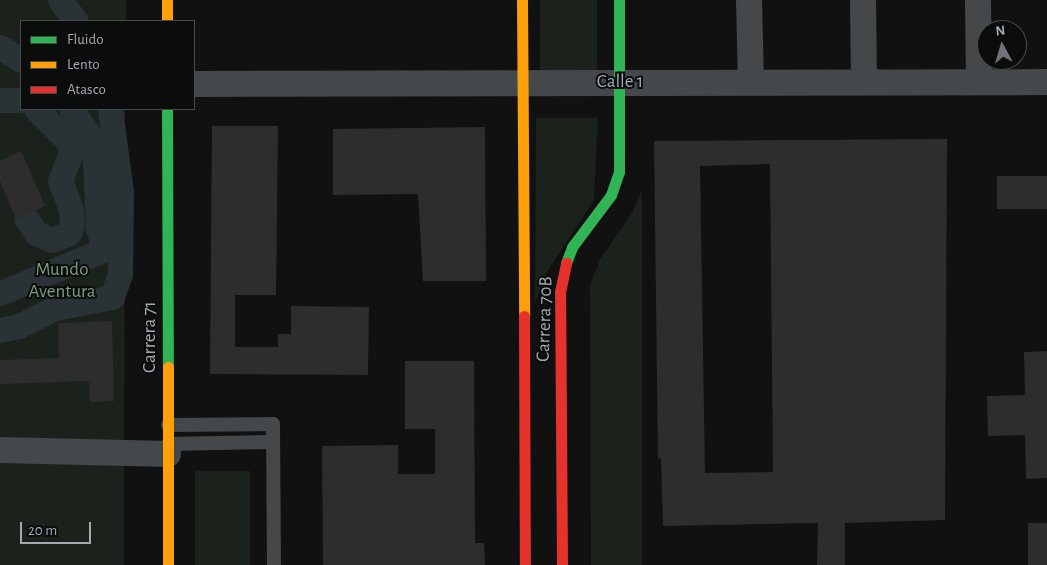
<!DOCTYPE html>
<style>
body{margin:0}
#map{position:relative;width:1047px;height:565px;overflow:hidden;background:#111;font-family:"Alegreya Sans",sans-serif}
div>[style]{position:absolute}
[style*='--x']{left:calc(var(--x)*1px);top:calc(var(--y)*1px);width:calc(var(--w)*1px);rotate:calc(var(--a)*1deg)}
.green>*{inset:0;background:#1b211b;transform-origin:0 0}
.canal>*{height:25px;margin:-12.5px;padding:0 12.5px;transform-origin:12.5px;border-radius:12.5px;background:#293235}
.building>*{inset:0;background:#2d2d2e;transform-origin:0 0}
.lane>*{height:14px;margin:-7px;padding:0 7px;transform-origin:7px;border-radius:7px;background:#45484a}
.street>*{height:26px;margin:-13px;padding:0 13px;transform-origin:13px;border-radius:13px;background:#45484a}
.fast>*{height:11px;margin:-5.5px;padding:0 5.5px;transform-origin:5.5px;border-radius:5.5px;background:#30b455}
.slow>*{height:11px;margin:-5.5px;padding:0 5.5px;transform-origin:5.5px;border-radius:5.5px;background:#ff9f0a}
.jam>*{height:11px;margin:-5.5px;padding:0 5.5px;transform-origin:5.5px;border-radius:5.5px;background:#e5322d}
span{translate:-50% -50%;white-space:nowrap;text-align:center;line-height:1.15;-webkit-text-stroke:4px #0b0c0c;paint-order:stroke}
.street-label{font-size:19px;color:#a3aab1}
.park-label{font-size:19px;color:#7f9b7b}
.legend{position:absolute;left:20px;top:20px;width:175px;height:90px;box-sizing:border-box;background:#0b0c0c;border:1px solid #484b4e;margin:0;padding:6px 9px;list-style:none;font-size:15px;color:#a3aab1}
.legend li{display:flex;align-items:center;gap:10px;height:25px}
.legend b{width:25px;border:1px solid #484b4e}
.north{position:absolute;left:977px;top:20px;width:50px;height:50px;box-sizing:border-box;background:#0b0c0c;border:1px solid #484b4e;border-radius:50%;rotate:354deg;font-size:14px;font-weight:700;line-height:20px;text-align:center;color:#a3aab1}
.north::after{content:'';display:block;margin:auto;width:18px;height:22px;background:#707479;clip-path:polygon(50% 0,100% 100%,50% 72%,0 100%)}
.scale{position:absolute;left:20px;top:522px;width:71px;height:22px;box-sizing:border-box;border:2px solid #a3aab1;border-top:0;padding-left:6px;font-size:15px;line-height:18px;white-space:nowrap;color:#a3aab1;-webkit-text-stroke:4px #0b0c0c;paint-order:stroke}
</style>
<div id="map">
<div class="green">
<i style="clip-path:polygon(0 0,126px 0,126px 21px,21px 21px,21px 109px,125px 109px,124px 565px,0 565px)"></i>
<i style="left:540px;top:0;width:57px;height:77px"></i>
<i style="clip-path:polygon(536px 118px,598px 118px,594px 200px,547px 272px,535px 303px)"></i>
<i style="clip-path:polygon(642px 190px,642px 565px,591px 565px,590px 286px,600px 259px,632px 213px)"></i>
<i style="left:195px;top:471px;width:55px;height:94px"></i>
</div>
<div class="canal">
<i style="--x:60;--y:0;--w:26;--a:53"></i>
<i style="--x:0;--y:47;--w:25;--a:32"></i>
<i style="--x:0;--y:100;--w:21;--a:0"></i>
<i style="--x:26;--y:218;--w:18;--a:56"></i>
<i style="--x:36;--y:233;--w:17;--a:24"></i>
<i style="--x:52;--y:240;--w:18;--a:-22"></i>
<i style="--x:69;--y:233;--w:9;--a:-69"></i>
<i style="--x:72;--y:225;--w:16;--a:-94"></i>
<i style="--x:71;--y:209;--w:30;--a:-111"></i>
<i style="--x:60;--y:181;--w:31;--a:-69"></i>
<i style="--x:71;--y:152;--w:10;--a:-101"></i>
<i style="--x:69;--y:142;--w:47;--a:-135"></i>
<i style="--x:0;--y:293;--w:107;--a:-22.5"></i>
<i style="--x:99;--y:252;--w:13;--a:-77"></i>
<i style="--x:102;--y:239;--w:11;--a:-112"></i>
<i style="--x:98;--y:229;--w:87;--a:-92.6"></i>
<i style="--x:94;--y:142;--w:40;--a:-124.9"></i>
<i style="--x:0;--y:330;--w:19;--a:-12"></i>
<i style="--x:19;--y:326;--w:40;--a:-26.6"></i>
<i style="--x:55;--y:308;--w:58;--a:-10.9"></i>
<i style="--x:112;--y:297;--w:24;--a:-71"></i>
<i style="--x:120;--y:274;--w:82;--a:-89.3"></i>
<i style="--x:121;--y:192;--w:84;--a:-97.5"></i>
</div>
<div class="building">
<i style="clip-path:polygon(212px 126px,278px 126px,276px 295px,235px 295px,235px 347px,278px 347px,278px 334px,291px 334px,291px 306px,369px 307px,368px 375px,210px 374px)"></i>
<i style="clip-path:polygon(485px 127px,486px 281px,423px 281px,418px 194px,333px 195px,333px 129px)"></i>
<i style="clip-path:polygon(evenodd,947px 139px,945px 520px,845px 523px,845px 565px,817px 565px,818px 523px,663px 526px,661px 458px,658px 458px,654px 141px,947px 139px,770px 164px,773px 472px,705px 473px,700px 166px,770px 164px)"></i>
<i style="clip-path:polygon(21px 151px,45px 206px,16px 219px,0 181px,0 161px)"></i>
<i style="left:1047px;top:176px;width:33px;height:50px;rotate:90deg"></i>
<i style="clip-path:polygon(112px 321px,114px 401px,90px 402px,89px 381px,0 384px,0 360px,59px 358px,58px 323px)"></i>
<i style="clip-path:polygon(1047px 351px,1047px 478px,1026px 479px,1025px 435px,988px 436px,987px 396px,1025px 395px,1024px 352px)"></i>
<i style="clip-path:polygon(405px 361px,474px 361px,475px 543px,484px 543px,485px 565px,323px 565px,322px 446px,398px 445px,398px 474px,435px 474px,435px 429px,405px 429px)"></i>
<i style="left:1047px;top:523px;width:42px;height:19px;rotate:90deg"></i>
</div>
<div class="lane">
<i style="--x:168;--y:425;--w:105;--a:-0.5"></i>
<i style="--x:273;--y:424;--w:141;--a:89.6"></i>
<i style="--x:168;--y:444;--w:105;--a:-1.1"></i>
</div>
<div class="street">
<i style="--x:749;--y:0;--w:82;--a:88.6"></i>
<i style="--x:863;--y:0;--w:82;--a:89.3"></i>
<i style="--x:978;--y:0;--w:82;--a:89.3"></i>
<i style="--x:194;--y:84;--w:853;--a:-0.13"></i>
<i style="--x:0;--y:450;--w:168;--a:1.4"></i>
</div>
<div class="fast">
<i style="--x:167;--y:109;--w:258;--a:89.8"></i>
<i style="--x:566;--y:263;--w:17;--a:-69"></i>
<i style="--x:572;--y:247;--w:65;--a:-53.1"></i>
<i style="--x:611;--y:195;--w:24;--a:-71"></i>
<i style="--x:619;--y:172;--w:172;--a:-90"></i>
</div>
<div class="slow">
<i style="--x:167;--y:0;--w:21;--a:90"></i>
<i style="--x:522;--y:0;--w:316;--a:89.6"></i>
<i style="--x:168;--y:367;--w:198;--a:90"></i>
</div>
<div class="jam">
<i style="--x:524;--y:316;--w:249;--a:89.8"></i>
<i style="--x:562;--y:565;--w:273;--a:-90.4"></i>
<i style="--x:560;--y:292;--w:30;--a:-78"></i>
</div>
<div class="street-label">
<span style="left:620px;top:82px">Calle 1</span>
<span style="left:545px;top:319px;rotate:-88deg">Carrera 70B</span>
<span style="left:150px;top:337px;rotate:-90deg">Carrera 71</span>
</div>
<div class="park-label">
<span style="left:62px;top:281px">Mundo<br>Aventura</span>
</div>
<ul class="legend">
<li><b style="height:6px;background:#30b455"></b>Fluido</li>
<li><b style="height:6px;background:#ff9f0a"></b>Lento</li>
<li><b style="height:6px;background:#e5322d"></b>Atasco</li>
</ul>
<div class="north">N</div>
<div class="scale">20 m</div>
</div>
